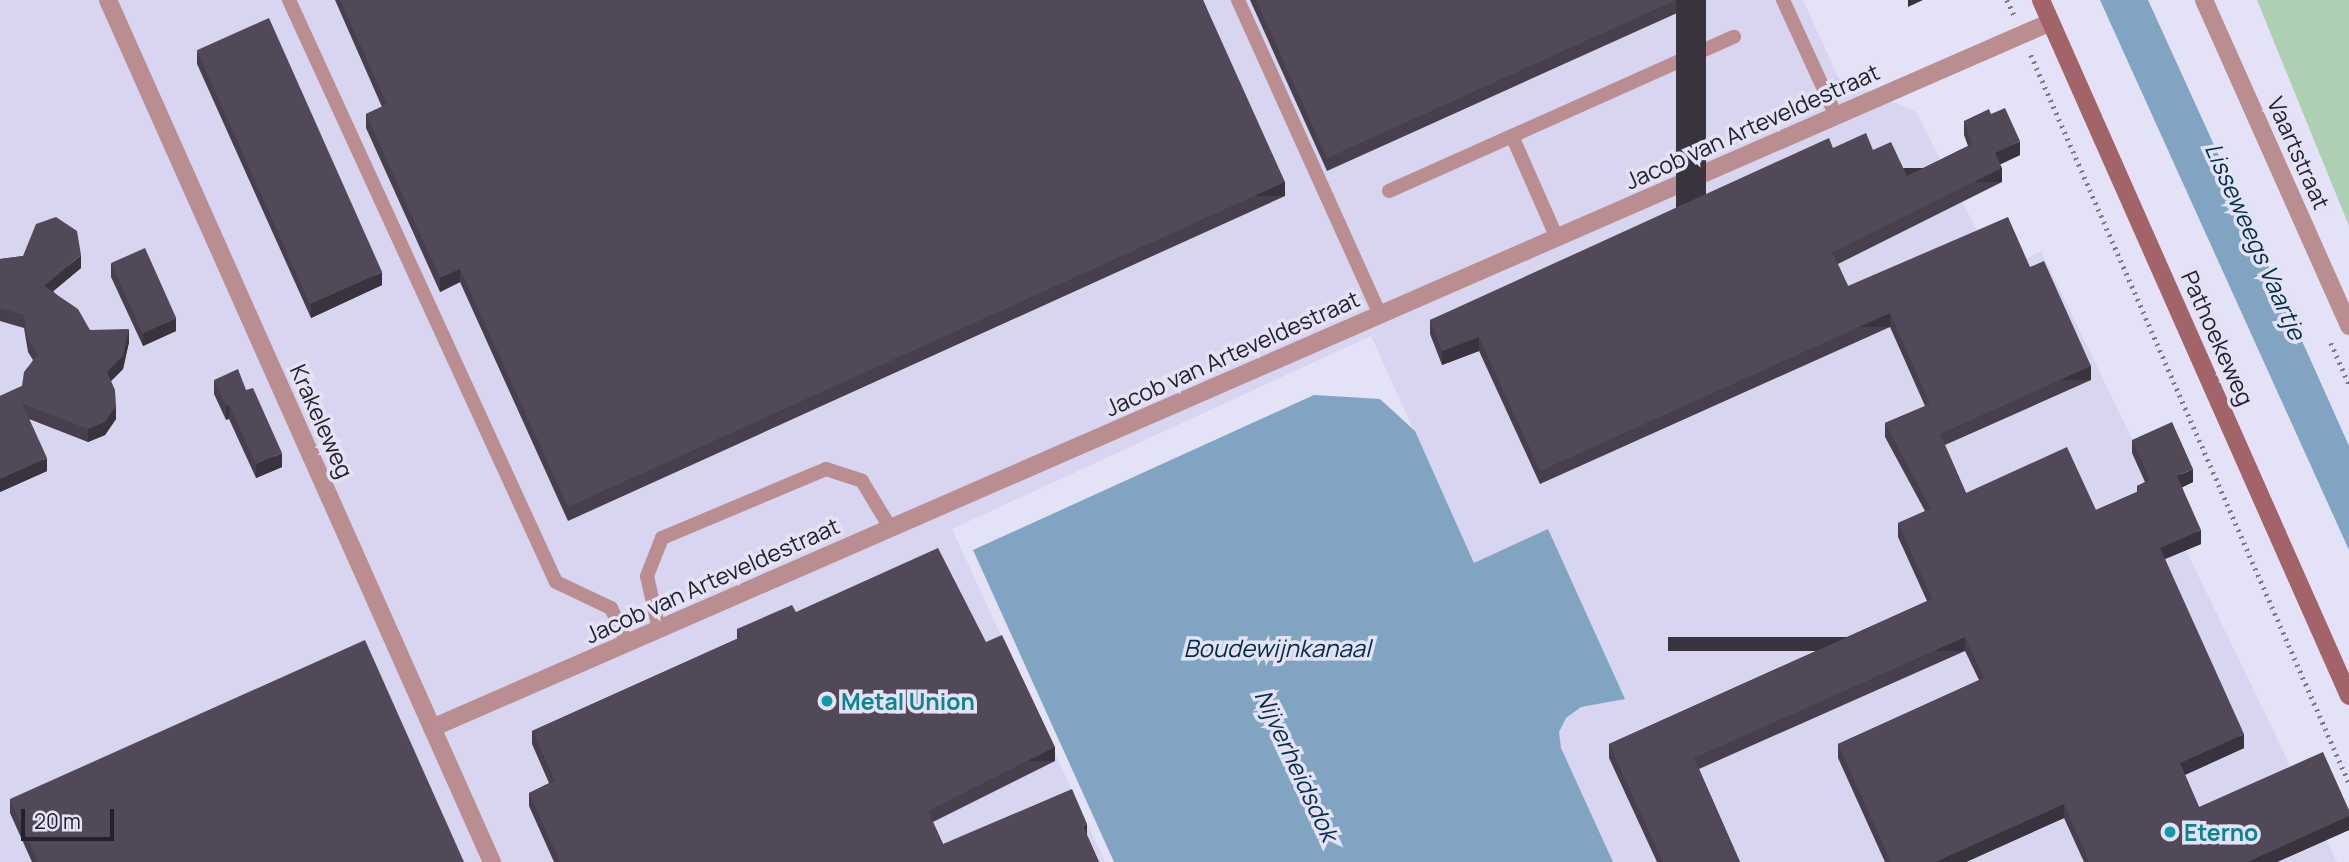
<!DOCTYPE html>
<style>
body{margin:0}
#map{position:relative;width:2349px;height:862px;overflow:hidden;background:#e4e2f6;font-family:Manrope,sans-serif}
div>[style]{position:absolute}
[style*='--x']{left:calc(var(--x)*1px);top:calc(var(--y)*1px);width:calc(var(--w)*1px);rotate:calc(var(--a)*1deg)}
.built>*{inset:0;background:#d8d5f0}
.green>*{inset:0;background:#afcfb4}
.water>*{inset:0;background:#81a4c3}
.path>*{height:4.5px;margin-top:-2.25px;transform-origin:0;background:repeating-linear-gradient(90deg,#7c7a88 0 2px,transparent 0 7px)}
.service>*{height:14px;margin:-7px;padding:0 7px;transform-origin:7px;border-radius:7px;background:#ba8e91}
.minor>*{height:18px;margin:-9px;padding:0 9px;transform-origin:9px;border-radius:9px;background:#ba8e91}
.secondary>*{height:18px;margin:-9px;padding:0 9px;transform-origin:9px;border-radius:9px;background:#a26369}
.wall>*{inset:0;background:#473f4c}
.shaded-wall>*{inset:0;background:#39333e;transform-origin:0 0}
.building>*{inset:0;background:#524958;transform-origin:0 0}
.dots>*{width:19px;height:19px;translate:-50% -50%;box-sizing:border-box;border:4px solid #e4e2f6;border-radius:50%}
span{translate:-50% -50%;white-space:nowrap;text-align:center;line-height:1.15;-webkit-text-stroke:7px #e4e2f6;paint-order:stroke}
.street-label{font-size:23px;color:#23222a}
.culture-label{font-size:23px;color:#0d838f;font-weight:700}
.left{translate:0 -50%;text-align:left}
.water-label{font-size:24px;color:#022d4b;font-style:italic}
.scale{position:absolute;left:21px;top:809px;width:93px;height:32px;box-sizing:border-box;border:4px solid #23222a;border-top:0;padding-left:9px;font-size:21px;line-height:24px;white-space:nowrap;color:#23222a;-webkit-text-stroke:5px #e4e2f6;paint-order:stroke}
</style>
<div id="map">
<div class="built">
<i style="clip-path:polygon(0 0,1803px 0,1838px 77px,1916px 112px,1999px 273px,2041px 251px,2337px 862px,1610px 862px,1371px 336px,952px 529px,1105px 862px,0 862px)"></i>
</div>
<div class="green">
<i style="clip-path:polygon(2257px 0,2349px 0,2349px 226px)"></i>
</div>
<div class="water">
<i style="clip-path:polygon(2100px 0,2148px 0,2240px 202px,2349px 446px,2349px 550px)"></i>
<i style="clip-path:polygon(1314px 395px,1380px 399px,1415px 431px,1474px 563px,1548px 529px,1625px 699px,1581px 707px,1566px 718px,1559px 732px,1561px 748px,1613px 862px,1114px 862px,973px 550px)"></i>
</div>
<div class="path">
<i style="--x:2007;--y:0;--w:17;--a:65"></i>
<i style="--x:2031;--y:55;--w:794;--a:66.4"></i>
<i style="--x:2331;--y:343;--w:45;--a:66.3"></i>
</div>
<div class="service">
<i style="--x:289;--y:0;--w:640;--a:65.36"></i>
<i style="--x:556;--y:582;--w:61;--a:25.3"></i>
<i style="--x:611;--y:608;--w:38;--a:65"></i>
<i style="--x:1238;--y:0;--w:346;--a:65.7"></i>
<i style="--x:1783;--y:0;--w:128;--a:65.4"></i>
<i style="--x:1512;--y:136;--w:111;--a:66.2"></i>
<i style="--x:1389;--y:191;--w:378;--a:-24.1"></i>
<i style="--x:659;--y:629;--w:54;--a:-102.8"></i>
<i style="--x:647;--y:576;--w:41;--a:-68.5"></i>
<i style="--x:662;--y:538;--w:178;--a:-22.8"></i>
<i style="--x:826;--y:469;--w:38;--a:18"></i>
<i style="--x:862;--y:481;--w:56;--a:58.9"></i>
</div>
<div class="minor">
<i style="--x:108;--y:0;--w:944;--a:65.99"></i>
<i style="--x:2204;--y:0;--w:357;--a:66"></i>
<i style="--x:432;--y:728;--w:1766;--a:-23.56"></i>
</div>
<div class="secondary">
<i style="--x:2041;--y:0;--w:761;--a:66.13"></i>
</div>
<div class="wall">
<i style="clip-path:polygon(335px 0,1203px 0,1285px 196px,568px 521px,460px 282px,440px 292px,366px 128px,366px 114px,382px 107px)"></i>
<i style="clip-path:polygon(1250px 0,1706px 0,1327px 171px)"></i>
<i style="clip-path:polygon(197px 51px,382px 285px,311px 318px,197px 64px)"></i>
<i style="clip-path:polygon(1991px 114px,2020px 155px,2000px 164px,2002px 182px,1838px 264px,1848px 286px,2030px 267px,2091px 380px,1945px 445px,1966px 493px,2096px 510px,2137px 492px,2137px 486px,2145px 482px,2132px 453px,2132px 440px,2193px 482px,2182px 487px,2201px 544px,2165px 559px,2244px 748px,2185px 775px,2199px 807px,2349px 810px,2349px 830px,2277px 862px,2084px 862px,2064px 818px,1966px 862px,1885px 862px,1838px 758px,1838px 744px,1979px 680px,1965px 651px,1699px 769px,1740px 862px,1657px 862px,1609px 758px,1609px 744px,1927px 601px,1898px 537px,1898px 523px,1925px 511px,1885px 437px,1885px 423px,1925px 406px,1890px 327px,1540px 484px,1479px 351px,1442px 365px,1430px 334px,1430px 320px,1833px 148px,1873px 150px,1907px 176px,1968px 146px,1964px 135px,1964px 121px)"></i>
<i style="clip-path:polygon(23px 256px,81px 268px,53px 291px,90px 330px,129px 342px,123px 369px,111px 381px,116px 419px,105px 435px,88px 442px,29px 419px,47px 471px,0 492px,0 396px,22px 386px,33px 360px,28px 352px,24px 328px,0 321px,0 259px)"></i>
<i style="clip-path:polygon(111px 263px,176px 331px,143px 346px,111px 277px)"></i>
<i style="clip-path:polygon(214px 380px,282px 467px,256px 478px,229px 419px,226px 420px,214px 394px)"></i>
<i style="clip-path:polygon(796px 612px,986px 642px,1055px 761px,933px 822px,943px 844px,1087px 835px,1099px 862px,554px 862px,529px 806px,529px 793px,549px 783px,532px 744px,532px 731px,737px 639px,737px 629px)"></i>
<i style="clip-path:polygon(10px 799px,464px 862px,32px 862px,10px 813px)"></i>
</div>
<div class="shaded-wall">
<i style="left:1676px;top:0;width:30px;height:383px"></i>
<i style="clip-path:polygon(1908px 0,1923px 0,1908px 7px)"></i>
<i style="clip-path:polygon(2020px 141px,2020px 155px,1995px 167px,1995px 153px)"></i>
<i style="left:2002px;top:168px;width:14px;height:190px;rotate:90deg"></i>
<i style="left:1285px;top:182px;width:14px;height:787px;rotate:90deg"></i>
<i style="clip-path:polygon(81px 255px,81px 268px,44px 299px,44px 286px)"></i>
<i style="clip-path:polygon(460px 269px,460px 282px,440px 292px,440px 278px)"></i>
<i style="clip-path:polygon(382px 272px,382px 285px,311px 318px,311px 304px)"></i>
<i style="left:1890px;top:313px;width:14px;height:384px;rotate:90deg"></i>
<i style="clip-path:polygon(176px 318px,176px 331px,143px 346px,143px 333px)"></i>
<i style="clip-path:polygon(129px 329px,129px 342px,123px 369px,107px 385px,107px 372px)"></i>
<i style="clip-path:polygon(1479px 337px,1479px 351px,1442px 365px,1442px 351px)"></i>
<i style="left:2091px;top:366px;width:14px;height:166px;rotate:90deg"></i>
<i style="left:229px;top:405px;width:14px;height:3px;rotate:90deg"></i>
<i style="clip-path:polygon(116px 406px,116px 419px,105px 435px,88px 442px,88px 429px)"></i>
<i style="clip-path:polygon(282px 453px,282px 467px,256px 478px,256px 464px)"></i>
<i style="clip-path:polygon(47px 458px,47px 471px,0 492px,0 479px)"></i>
<i style="clip-path:polygon(2193px 469px,2193px 482px,2177px 490px,2177px 476px)"></i>
<i style="clip-path:polygon(2201px 530px,2201px 544px,2160px 561px,2160px 548px)"></i>
<i style="left:1965px;top:637px;width:14px;height:297px;rotate:90deg"></i>
<i style="clip-path:polygon(2244px 734px,2244px 748px,2180px 777px,2180px 763px)"></i>
<i style="left:1055px;top:747px;width:14px;height:142px;rotate:90deg"></i>
<i style="clip-path:polygon(2064px 804px,2064px 818px,1966px 862px,1935px 862px)"></i>
<i style="clip-path:polygon(2349px 816px,2349px 830px,2277px 862px,2247px 862px)"></i>
<i style="clip-path:polygon(1087px 824px,1087px 838px,1083px 826px)"></i>
</div>
<div class="building">
<i style="clip-path:polygon(340px 0,1203px 0,1285px 182px,568px 507px,460px 269px,440px 278px,366px 114px,387px 104px)"></i>
<i style="clip-path:polygon(1256px 0,1676px 0,1327px 158px)"></i>
<i style="left:269px;top:18px;width:278px;height:79px;rotate:66deg"></i>
<i style="clip-path:polygon(2005px 108px,2020px 141px,1995px 153px,2002px 168px,1832px 253px,1848px 286px,2008px 217px,2030px 267px,2044px 261px,2091px 366px,1940px 434px,1966px 493px,2067px 447px,2096px 510px,2139px 491px,2137px 486px,2150px 480px,2132px 440px,2172px 422px,2193px 469px,2177px 476px,2201px 530px,2160px 548px,2244px 734px,2180px 763px,2199px 807px,2323px 752px,2349px 810px,2349px 816px,2247px 862px,2087px 862px,2089px 861px,2064px 804px,1935px 862px,1891px 862px,1838px 744px,1984px 678px,1965px 637px,1694px 758px,1740px 862px,1663px 862px,1609px 744px,1932px 599px,1898px 523px,1931px 509px,1885px 423px,1930px 404px,1890px 313px,1540px 471px,1479px 337px,1442px 351px,1430px 320px,1829px 138px,1833px 148px,1866px 133px,1873px 150px,1891px 142px,1907px 176px,1972px 144px,1964px 121px,1989px 109px,1991px 114px)"></i>
<i style="clip-path:polygon(56px 217px,77px 231px,81px 255px,44px 286px,78px 309px,90px 330px,129px 329px,123px 356px,107px 372px,115px 390px,116px 406px,105px 422px,88px 429px,22px 403px,47px 458px,0 479px,0 396px,22px 386px,24px 372px,38px 354px,28px 339px,24px 315px,0 308px,0 259px,23px 256px,36px 224px)"></i>
<i style="left:145px;top:248px;width:77px;height:37px;rotate:66deg"></i>
<i style="clip-path:polygon(238px 369px,246px 390px,253px 388px,282px 453px,256px 464px,229px 405px,226px 406px,214px 380px)"></i>
<i style="clip-path:polygon(938px 548px,986px 642px,1002px 635px,1055px 747px,928px 811px,943px 844px,1072px 789px,1087px 824px,1083px 826px,1099px 862px,560px 862px,529px 793px,555px 781px,532px 731px,741px 637px,737px 629px,792px 605px,796px 612px)"></i>
<i style="clip-path:polygon(365px 640px,464px 862px,38px 862px,10px 799px)"></i>
</div>
<div class="dots">
<i style="left:827px;top:701px;background:#0f9aa8"></i>
<i style="left:2170px;top:832px;background:#0f9aa8"></i>
</div>
<div class="street-label">
<span style="left:1752px;top:126px;rotate:-24deg">Jacob van Arteveldestraat</span>
<span style="left:2299px;top:153px;rotate:66deg">Vaartstraat</span>
<span style="left:2218px;top:338px;rotate:66deg">Pathoekeweg</span>
<span style="left:1232px;top:353px;rotate:-24deg">Jacob van Arteveldestraat</span>
<span style="left:322px;top:421px;rotate:66deg">Krakeleweg</span>
<span style="left:712px;top:580px;rotate:-24deg">Jacob van Arteveldestraat</span>
</div>
<div class="culture-label">
<span class="left" style="left:841px;top:701px">Metal Union</span>
<span class="left" style="left:2184px;top:832px">Eterno</span>
</div>
<div class="water-label">
<span style="left:2256px;top:241px;rotate:66deg">Lisseweegs Vaartje</span>
<span style="left:1277px;top:648px">Boudewijnkanaal</span>
<span style="left:1297px;top:765px;rotate:65deg">Nijverheidsdok</span>
</div>
<div class="scale">20 m</div>
</div>
